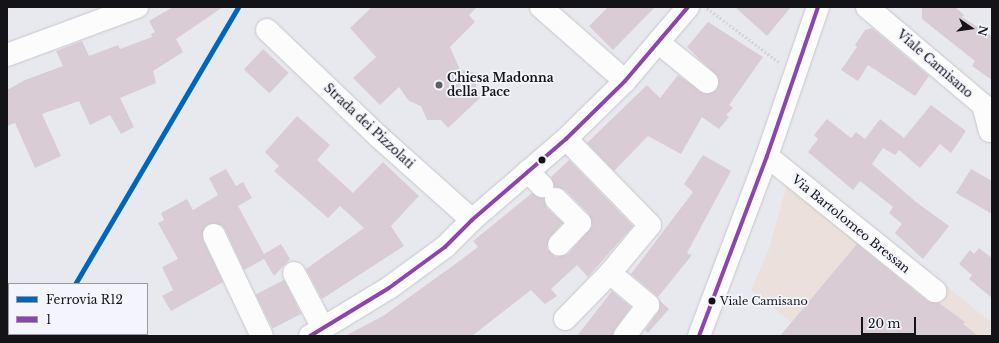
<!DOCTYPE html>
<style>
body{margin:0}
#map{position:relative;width:999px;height:343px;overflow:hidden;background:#e8e9ef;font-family:"Libre Baskerville",serif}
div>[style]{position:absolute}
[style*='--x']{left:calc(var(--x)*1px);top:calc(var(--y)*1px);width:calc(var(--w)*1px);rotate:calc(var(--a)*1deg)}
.commercial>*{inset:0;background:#ebe0db}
.building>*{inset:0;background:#d9ccd4;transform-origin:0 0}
.path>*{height:2.5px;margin-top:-1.25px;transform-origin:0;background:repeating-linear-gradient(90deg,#d4d4d6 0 2px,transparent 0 4px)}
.roads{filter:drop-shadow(0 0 1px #c5c6cb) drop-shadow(0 0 1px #c5c6cb)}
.minor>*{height:22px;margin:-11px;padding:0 11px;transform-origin:11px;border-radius:11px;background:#fcfcfd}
.major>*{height:22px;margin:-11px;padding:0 11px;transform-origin:11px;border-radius:11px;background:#fcfcfd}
.bus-1>*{height:4px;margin:-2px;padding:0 2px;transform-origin:2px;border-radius:2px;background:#8e44ad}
.rail-1>*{height:5px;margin:-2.5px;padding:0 2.5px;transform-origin:2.5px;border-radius:2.5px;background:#0065bd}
.dots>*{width:11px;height:11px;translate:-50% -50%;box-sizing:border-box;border:2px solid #f3f4fd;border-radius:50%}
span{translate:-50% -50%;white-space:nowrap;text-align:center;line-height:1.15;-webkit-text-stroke:3.5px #f3f4fd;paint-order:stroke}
.bus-label{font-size:11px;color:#141418}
.left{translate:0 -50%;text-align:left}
.street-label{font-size:12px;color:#141418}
.poi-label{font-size:12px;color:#141418;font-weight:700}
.frame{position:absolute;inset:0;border:8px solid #141418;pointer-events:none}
.legend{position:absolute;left:8px;top:283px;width:140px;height:52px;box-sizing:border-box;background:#f3f4fd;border:1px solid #9a9aa1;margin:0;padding:5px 7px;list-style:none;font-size:12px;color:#141418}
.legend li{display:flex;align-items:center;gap:8px;height:20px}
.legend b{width:20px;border:1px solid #9a9aa1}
.north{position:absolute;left:951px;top:8px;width:40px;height:40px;-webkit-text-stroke:3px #f3f4fd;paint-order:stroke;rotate:103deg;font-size:11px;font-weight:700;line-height:16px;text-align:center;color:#141418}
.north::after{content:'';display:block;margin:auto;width:14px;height:18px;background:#141418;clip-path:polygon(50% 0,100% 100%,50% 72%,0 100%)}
.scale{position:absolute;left:861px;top:317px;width:55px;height:18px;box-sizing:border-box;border:2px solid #141418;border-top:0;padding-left:5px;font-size:12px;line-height:14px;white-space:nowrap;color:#141418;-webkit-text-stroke:3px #f3f4fd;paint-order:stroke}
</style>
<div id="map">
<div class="commercial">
<i style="clip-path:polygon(790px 173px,923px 267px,992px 323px,992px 336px,809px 336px,751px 290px,769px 249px)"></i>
</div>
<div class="building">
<i style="clip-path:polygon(173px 7px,223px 7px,176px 39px,183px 52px,153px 71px,156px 83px,120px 98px,134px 127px,121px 134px,110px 115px,90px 125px,79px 101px,42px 114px,61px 156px,35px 168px,15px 123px,7px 126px,7px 90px,25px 80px,63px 66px,56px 51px,82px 41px,89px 56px,118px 45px,120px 49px,152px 37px,151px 34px,155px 32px,149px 21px)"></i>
<i style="clip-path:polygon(372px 7px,477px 7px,469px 15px,475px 22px,450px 47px,460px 70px,476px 73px,476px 89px,482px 96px,448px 128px,441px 120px,427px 120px,421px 106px,409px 101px,399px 87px,380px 105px,353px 78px,376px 57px,350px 28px)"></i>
<i style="clip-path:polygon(608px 7px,655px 7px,613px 50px,589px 26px)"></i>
<i style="clip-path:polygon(735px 7px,791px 7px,767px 36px)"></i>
<i style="clip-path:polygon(922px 7px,955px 7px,964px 15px,962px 17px,992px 36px,992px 80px,972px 66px,975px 61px,922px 19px)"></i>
<i style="clip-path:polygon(708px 22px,763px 57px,729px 105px,733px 108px,726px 115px,729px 117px,719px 129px,702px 117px,681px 154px,648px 136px,614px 171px,587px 143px,647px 85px,660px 98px,678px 75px,705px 94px,717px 90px,718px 77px,687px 47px)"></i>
<i style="clip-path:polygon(872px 28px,929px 76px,915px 96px,868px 65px,858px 81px,841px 70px,857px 47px,855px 45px,865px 30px)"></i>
<i style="left:263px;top:49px;width:35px;height:28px;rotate:43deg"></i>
<i style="clip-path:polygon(931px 105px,966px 131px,951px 153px,940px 144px,920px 168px,899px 150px,895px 155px,883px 148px,872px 164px,916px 202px,949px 226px,923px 259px,895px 233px,902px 224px,889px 213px,893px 207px,860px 181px,853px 190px,808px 152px,818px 139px,814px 135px,827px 119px,851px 138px,856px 132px,865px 139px,880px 119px,904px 138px)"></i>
<i style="clip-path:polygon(297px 116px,330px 145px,317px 160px,353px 193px,383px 162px,419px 196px,391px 226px,404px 246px,322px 299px,306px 269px,364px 228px,340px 206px,328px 218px,274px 171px,279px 166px,265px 152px)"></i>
<i style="clip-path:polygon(703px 155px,731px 171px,687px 253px,692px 255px,658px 297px,631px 274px,693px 192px,684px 184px)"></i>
<i style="clip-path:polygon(569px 160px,633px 226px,588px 277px,577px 265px,551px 289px,557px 296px,545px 304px,531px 290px,472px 336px,345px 336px,383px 316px,454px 265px,478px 247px,473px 241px,532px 193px,544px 198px,547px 208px,563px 223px,550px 237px,547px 249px,556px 257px,568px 254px,592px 226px,589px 214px,565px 190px,554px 187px,551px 177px)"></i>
<i style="clip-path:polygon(226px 169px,236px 186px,243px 182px,252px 198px,238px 206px,264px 254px,281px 244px,290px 259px,274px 276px,264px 259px,244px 270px,225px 229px,221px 225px,209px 224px,204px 228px,203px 240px,223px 282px,171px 311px,162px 296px,173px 290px,162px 267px,178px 259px,158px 223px,164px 220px,161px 213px,187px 199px,193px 210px,218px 195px,209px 178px)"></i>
<i style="clip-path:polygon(971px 169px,992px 181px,992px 214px,956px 193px)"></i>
<i style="clip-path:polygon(857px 244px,927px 301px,939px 303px,965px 322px,963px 324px,978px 336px,780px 336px)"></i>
<i style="clip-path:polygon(979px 248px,992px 258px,992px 298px,969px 279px,972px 275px,959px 264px,970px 250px,974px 254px)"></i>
<i style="left:284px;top:280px;width:38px;height:32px;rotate:63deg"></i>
<i style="clip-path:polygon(612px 291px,631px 307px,615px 329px,613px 336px,577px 336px)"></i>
<i style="clip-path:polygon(659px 300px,669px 309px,648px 333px,645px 330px,658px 312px)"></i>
</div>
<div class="path">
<i style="--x:707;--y:8;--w:90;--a:36.9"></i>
</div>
<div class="roads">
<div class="minor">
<i style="--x:541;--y:7;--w:112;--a:41.4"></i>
<i style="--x:867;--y:7;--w:152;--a:40.2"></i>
<i style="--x:983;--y:105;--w:27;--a:75"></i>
<i style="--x:267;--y:30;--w:153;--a:43.7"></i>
<i style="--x:378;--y:136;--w:126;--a:41.8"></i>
<i style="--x:659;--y:43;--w:62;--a:39.1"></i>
<i style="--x:7;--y:55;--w:139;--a:-20.3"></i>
<i style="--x:767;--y:156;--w:216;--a:38.8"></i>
<i style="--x:528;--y:171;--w:21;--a:47"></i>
<i style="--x:556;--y:199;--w:34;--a:45"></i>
<i style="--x:580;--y:223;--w:30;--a:134"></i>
<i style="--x:214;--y:235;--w:112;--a:64.6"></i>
<i style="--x:294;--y:273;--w:62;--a:62.2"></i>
<i style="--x:610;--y:273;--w:50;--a:40.1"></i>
<i style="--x:648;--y:305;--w:39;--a:127"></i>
<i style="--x:565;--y:319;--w:64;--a:-45.6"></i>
<i style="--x:610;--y:273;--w:62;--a:-50.2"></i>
<i style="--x:650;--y:225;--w:120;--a:-134.3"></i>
<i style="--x:310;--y:336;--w:92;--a:-31.3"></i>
<i style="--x:389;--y:288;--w:69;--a:-36.2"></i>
<i style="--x:445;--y:247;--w:38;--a:-45"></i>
<i style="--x:472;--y:220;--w:124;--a:-40.8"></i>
<i style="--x:566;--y:139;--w:83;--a:-44.5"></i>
<i style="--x:625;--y:81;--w:97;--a:-49.6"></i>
</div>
<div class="major">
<i style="--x:699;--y:336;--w:192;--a:-69.3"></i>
<i style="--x:767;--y:156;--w:157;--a:-71.1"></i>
</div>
</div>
<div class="bus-1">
<i style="--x:310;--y:336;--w:92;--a:-31.3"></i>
<i style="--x:389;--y:288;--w:69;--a:-36.2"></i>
<i style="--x:445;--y:247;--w:38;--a:-45"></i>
<i style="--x:472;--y:220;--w:124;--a:-40.8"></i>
<i style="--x:566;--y:139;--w:83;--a:-44.5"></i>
<i style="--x:625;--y:81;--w:97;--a:-49.6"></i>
<i style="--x:699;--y:336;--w:192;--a:-69.3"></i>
<i style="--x:767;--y:156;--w:157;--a:-71.1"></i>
</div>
<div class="rail-1">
<i style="--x:75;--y:284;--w:321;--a:-59.5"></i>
</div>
<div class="dots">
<i style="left:439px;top:85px;background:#5e5f63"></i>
<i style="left:542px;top:160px;background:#141418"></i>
<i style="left:712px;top:301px;background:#141418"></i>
</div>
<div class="bus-label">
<span class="left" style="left:720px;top:301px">Viale Camisano</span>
</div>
<div class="street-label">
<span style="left:935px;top:64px;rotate:41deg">Viale Camisano</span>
<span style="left:369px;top:126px;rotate:43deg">Strada dei Pizzolati</span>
<span style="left:851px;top:224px;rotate:39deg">Via Bartolomeo Bressan</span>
</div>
<div class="poi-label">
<span class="left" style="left:447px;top:85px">Chiesa Madonna<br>della Pace</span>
</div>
<div class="frame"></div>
<ul class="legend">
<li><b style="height:5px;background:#0065bd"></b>Ferrovia R12</li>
<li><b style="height:5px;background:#8e44ad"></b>1</li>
</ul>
<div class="north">N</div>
<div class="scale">20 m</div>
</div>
